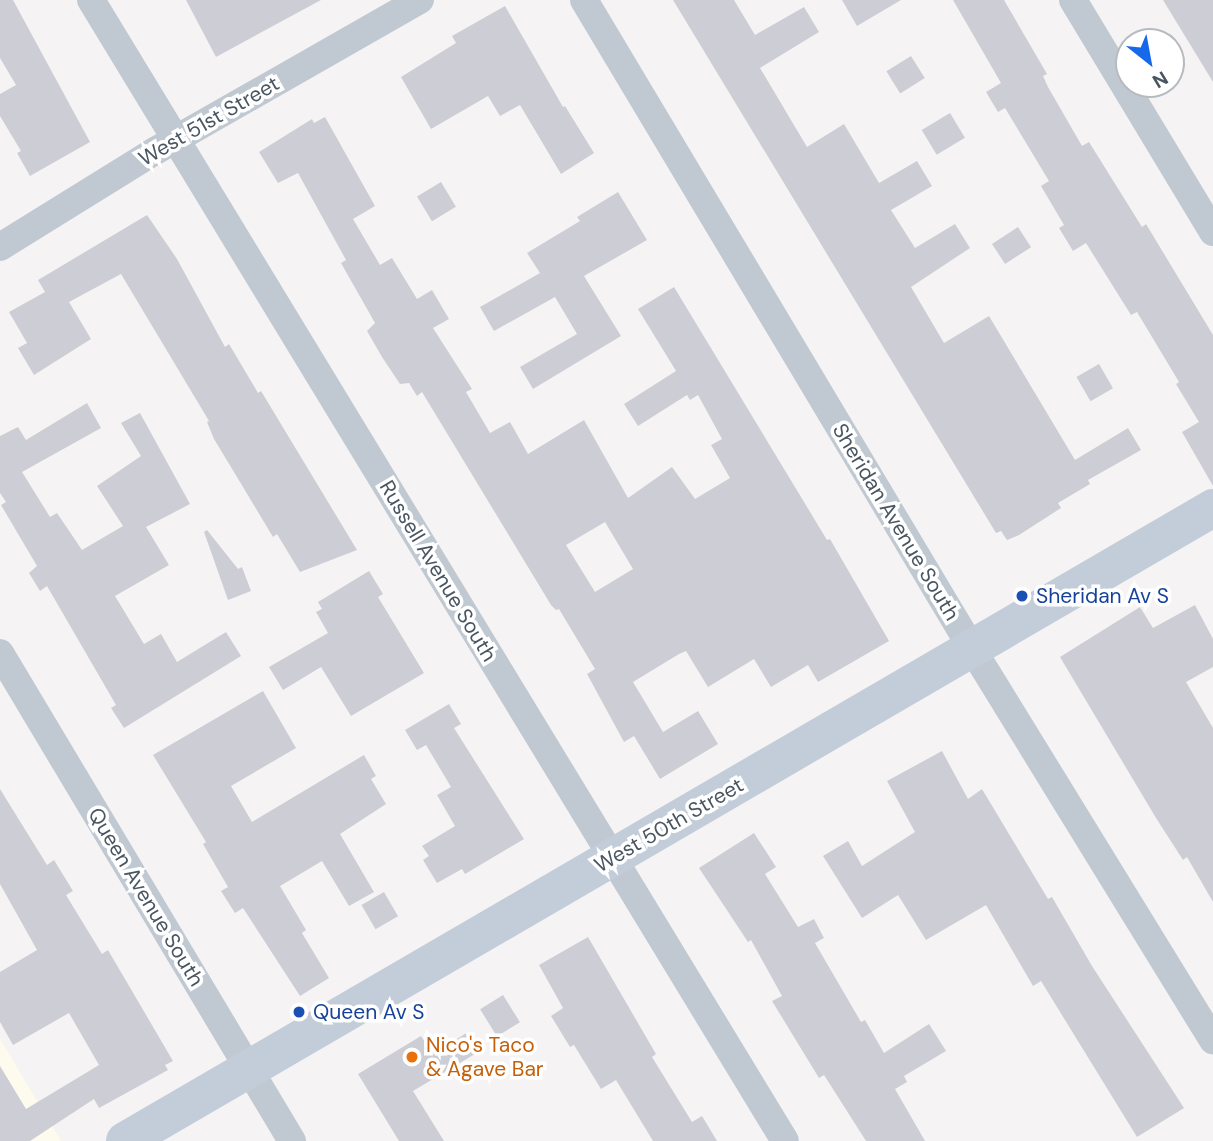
<!DOCTYPE html>
<style>
body{margin:0}
#map{position:relative;width:1213px;height:1141px;overflow:hidden;background:#f5f3f3;font-family:"DM Sans",sans-serif}
div>[style]{position:absolute}
[style*='--x']{left:calc(var(--x)*1px);top:calc(var(--y)*1px);width:calc(var(--w)*1px);rotate:calc(var(--a)*1deg)}
.commercial>*{inset:0;background:#fdfaee}
.building>*{inset:0;background:#cdced5;transform-origin:0 0}
.street>*{height:28px;margin:-14px;padding:0 14px;transform-origin:14px;border-radius:14px;background:#c0c9d2}
.secondary>*{height:38px;margin:-19px;padding:0 19px;transform-origin:19px;border-radius:19px;background:#c3cdd9}
.dots>*{width:19px;height:19px;translate:-50% -50%;box-sizing:border-box;border:4px solid #fff;border-radius:50%}
span{translate:-50% -50%;white-space:nowrap;text-align:center;line-height:1.15;-webkit-text-stroke:7px #fff;paint-order:stroke}
.street-label{font-size:21px;color:#495561}
.transit-label{font-size:21px;color:#164399}
.left{translate:0 -50%;text-align:left}
.food-label{font-size:21px;color:#c56008}
.north{position:absolute;left:1115px;top:28px;width:70px;height:70px;box-sizing:border-box;background:#fff;border:2px solid #b6bbc0;border-radius:50%;rotate:149deg;font-size:19px;font-weight:700;line-height:28px;text-align:center;color:#495561}
.north::after{content:'';display:block;margin:auto;width:24px;height:32px;background:#1669eb;clip-path:polygon(50% 0,100% 100%,50% 72%,0 100%)}
</style>
<div id="map">
<div class="commercial">
<i style="clip-path:polygon(0 1039px,61px 1141px,0 1141px)"></i>
</div>
<div class="building">
<i style="clip-path:polygon(0 0,13px 0,90px 142px,30px 176px,17px 153px,21px 151px,0 116px,0 94px,16px 85px,0 58px)"></i>
<i style="clip-path:polygon(186px 0,321px 0,216px 57px)"></i>
<i style="clip-path:polygon(673px 0,734px 0,755px 35px,804px 7px,819px 32px,760px 68px,807px 147px,844px 124px,879px 183px,917px 161px,932px 186px,891px 210px,915px 248px,955px 224px,970px 248px,911px 287px,944px 343px,989px 316px,1075px 460px,1128px 428px,1141px 450px,1088px 480px,1090px 484px,1058px 503px,1061px 508px,1019px 535px,1007px 540px,1001px 531px,996px 533px)"></i>
<i style="clip-path:polygon(842px 0,901px 0,857px 26px)"></i>
<i style="clip-path:polygon(953px 0,1004px 0,1047px 74px,1043px 76px,1048px 87px,1082px 146px,1089px 142px,1142px 227px,1146px 224px,1213px 335px,1213px 486px,1182px 432px,1199px 422px,1176px 384px,1179px 382px,1137px 312px,1131px 315px,1086px 243px,1073px 251px,1059px 228px,1064px 225px,1041px 186px,1049px 181px,1005px 108px,998px 112px,986px 92px,1001px 83px)"></i>
<i style="clip-path:polygon(1163px 0,1213px 0,1213px 82px)"></i>
<i style="clip-path:polygon(505px 6px,563px 107px,565px 106px,594px 153px,561px 174px,520px 105px,500px 116px,488px 96px,431px 129px,401px 77px,456px 43px,452px 36px)"></i>
<i style="left:911px;top:56px;width:26px;height:29px;rotate:58deg"></i>
<i style="left:950px;top:113px;width:29px;height:33px;rotate:59deg"></i>
<i style="clip-path:polygon(evenodd,325px 117px,375px 206px,353px 219px,380px 265px,392px 258px,417px 299px,432px 290px,449px 319px,433px 328px,472px 389px,466px 392px,490px 433px,510px 422px,528px 454px,584px 420px,628px 498px,672px 467px,695px 499px,730px 478px,711px 445px,722px 439px,698px 395px,690px 400px,687px 395px,638px 426px,624px 404px,676px 371px,638px 309px,674px 287px,827px 540px,830px 539px,889px 641px,818px 682px,808px 665px,771px 687px,754px 659px,708px 687px,686px 651px,679px 654px,633px 682px,663px 732px,698px 711px,718px 744px,660px 779px,634px 736px,624px 742px,587px 674px,595px 669px,559px 609px,556px 610px,551px 605px,422px 392px,417px 396px,409px 383px,400px 384px,382px 357px,367px 331px,375px 323px,341px 263px,346px 260px,298px 173px,278px 183px,259px 152px,312px 119px,314px 123px,325px 117px,605px 522px,633px 569px,595px 592px,566px 545px,605px 522px)"></i>
<i style="left:441px;top:182px;width:29px;height:28px;rotate:59deg"></i>
<i style="clip-path:polygon(618px 192px,647px 240px,584px 276px,621px 336px,533px 389px,520px 367px,577px 334px,555px 297px,494px 331px,480px 307px,540px 273px,527px 253px,580px 221px,577px 217px)"></i>
<i style="clip-path:polygon(147px 215px,177px 259px,225px 347px,229px 344px,258px 393px,261px 391px,357px 550px,300px 572px,277px 534px,273px 537px,240px 482px,214px 439px,207px 422px,209px 421px,121px 274px,69px 302px,91px 339px,34px 375px,18px 348px,27px 343px,9px 312px,45px 292px,38px 280px)"></i>
<i style="left:1018px;top:227px;width:24px;height:31px;rotate:57deg"></i>
<i style="left:1099px;top:364px;width:28px;height:26px;rotate:60deg"></i>
<i style="clip-path:polygon(87px 403px,101px 428px,22px 472px,50px 517px,57px 513px,82px 550px,123px 526px,97px 486px,141px 456px,121px 423px,140px 413px,190px 504px,146px 527px,169px 565px,115px 596px,144px 644px,161px 634px,177px 662px,226px 632px,241px 656px,124px 728px,111px 708px,116px 705px,47px 586px,40px 591px,29px 573px,37px 566px,1px 505px,6px 502px,0 493px,0 436px,18px 427px,26px 440px)"></i>
<i style="clip-path:polygon(207px 530px,238px 569px,242px 567px,251px 591px,228px 600px,204px 532px)"></i>
<i style="clip-path:polygon(369px 571px,383px 594px,378px 597px,424px 673px,351px 716px,321px 667px,283px 690px,269px 667px,328px 633px,316px 612px,322px 609px,318px 602px)"></i>
<i style="clip-path:polygon(1195px 605px,1213px 639px,1213px 667px,1186px 682px,1213px 728px,1213px 902px,1187px 857px,1183px 860px,1156px 818px,1060px 657px,1140px 607px,1153px 628px)"></i>
<i style="clip-path:polygon(263px 691px,296px 748px,231px 786px,252px 822px,364px 755px,376px 776px,371px 779px,386px 804px,340px 834px,374px 892px,349px 906px,322px 861px,280px 886px,306px 930px,302px 933px,329px 978px,300px 996px,243px 908px,235px 913px,221px 891px,228px 887px,203px 844px,206px 842px,153px 755px)"></i>
<i style="clip-path:polygon(449px 704px,461px 724px,454px 728px,524px 839px,465px 874px,462px 869px,437px 883px,423px 860px,429px 856px,422px 846px,455px 826px,437px 795px,451px 787px,426px 745px,417px 750px,405px 730px)"></i>
<i style="clip-path:polygon(942px 751px,968px 799px,982px 789px,1048px 899px,1052px 897px,1092px 966px,1184px 1108px,1137px 1137px,1041px 981px,1033px 986px,986px 905px,926px 940px,898px 895px,862px 918px,823px 856px,848px 841px,862px 866px,915px 832px,887px 781px)"></i>
<i style="clip-path:polygon(0 789px,47px 865px,54px 860px,73px 891px,66px 895px,102px 954px,108px 950px,173px 1061px,165px 1065px,168px 1070px,99px 1108px,94px 1099px,30px 1141px,0 1141px,0 1066px,26px 1109px,99px 1065px,69px 1013px,13px 1045px,0 1022px,0 972px,37px 950px,0 884px)"></i>
<i style="clip-path:polygon(754px 833px,776px 867px,765px 874px,798px 927px,814px 919px,824px 938px,815px 943px,861px 1022px,865px 1020px,884px 1053px,929px 1024px,946px 1051px,904px 1076px,907px 1082px,895px 1089px,925px 1141px,866px 1141px,824px 1075px,819px 1078px,772px 1001px,782px 996px,751px 940px,748px 942px,699px 868px)"></i>
<i style="left:384px;top:892px;width:28px;height:26px;rotate:60deg"></i>
<i style="clip-path:polygon(588px 937px,656px 1054px,652px 1057px,692px 1122px,702px 1116px,717px 1141px,653px 1141px,616px 1080px,601px 1089px,574px 1045px,570px 1047px,551px 1016px,563px 1008px,539px 965px)"></i>
<i style="left:503px;top:995px;width:32px;height:27px;rotate:58deg"></i>
<i style="clip-path:polygon(468px 1032px,480px 1051px,413px 1091px,444px 1141px,399px 1141px,358px 1074px,421px 1036px,433px 1054px)"></i>
</div>
<div class="street">
<i style="--x:91;--y:0;--w:1335;--a:58.69"></i>
<i style="--x:584;--y:0;--w:754;--a:59.11"></i>
<i style="--x:971;--y:647;--w:462;--a:58.4"></i>
<i style="--x:1073;--y:0;--w:271;--a:58.9"></i>
<i style="--x:0;--y:247;--w:182;--a:-31.8"></i>
<i style="--x:155;--y:151;--w:305;--a:-29.7"></i>
<i style="--x:0;--y:653;--w:569;--a:59.11"></i>
</div>
<div class="secondary">
<i style="--x:125;--y:1141;--w:1259;--a:-30.19"></i>
</div>
<div class="dots">
<i style="left:1022px;top:596px;background:#1a4fb4"></i>
<i style="left:299px;top:1012px;background:#1a4fb4"></i>
<i style="left:412px;top:1057px;background:#e8710a"></i>
</div>
<div class="street-label">
<span style="left:209px;top:121px;rotate:-30deg">West 51st Street</span>
<span style="left:896px;top:522px;rotate:59deg">Sheridan Avenue South</span>
<span style="left:438px;top:571px;rotate:59deg">Russell Avenue South</span>
<span style="left:669px;top:825px;rotate:-30deg">West 50th Street</span>
<span style="left:146px;top:897px;rotate:59deg">Queen Avenue South</span>
</div>
<div class="transit-label">
<span class="left" style="left:1036px;top:596px">Sheridan Av S</span>
<span class="left" style="left:313px;top:1012px">Queen Av S</span>
</div>
<div class="food-label">
<span class="left" style="left:426px;top:1057px">Nico's Taco<br>&amp; Agave Bar</span>
</div>
<div class="north">N</div>
</div>
